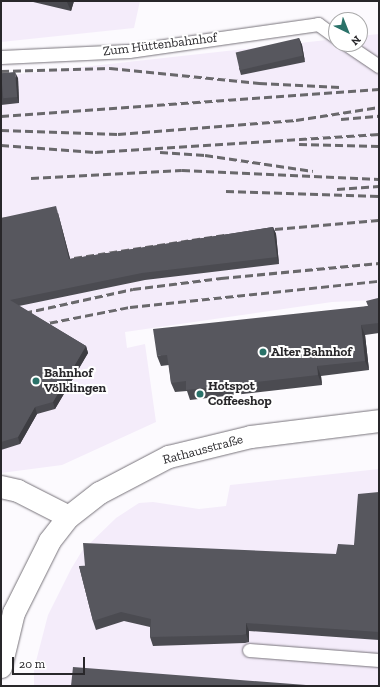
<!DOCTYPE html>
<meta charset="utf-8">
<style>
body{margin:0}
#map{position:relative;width:380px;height:687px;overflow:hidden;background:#fcfafe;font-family:"Zilla Slab",serif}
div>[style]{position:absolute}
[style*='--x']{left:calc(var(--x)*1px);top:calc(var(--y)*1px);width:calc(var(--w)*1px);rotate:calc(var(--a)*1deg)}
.built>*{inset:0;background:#f4ecfa}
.roads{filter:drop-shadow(0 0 1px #78747b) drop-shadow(0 0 1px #78747b)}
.lane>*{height:13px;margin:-6.5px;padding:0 6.5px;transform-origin:6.5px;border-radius:6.5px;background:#fff}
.secondary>*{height:22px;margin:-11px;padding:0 11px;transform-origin:11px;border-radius:11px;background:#fff}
.rail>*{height:3px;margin-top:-1.5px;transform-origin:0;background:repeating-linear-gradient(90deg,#69686b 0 8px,transparent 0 12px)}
.wall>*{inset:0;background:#4b4b51}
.shaded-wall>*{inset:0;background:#3d3d42}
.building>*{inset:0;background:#57575e;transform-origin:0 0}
.dots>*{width:11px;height:11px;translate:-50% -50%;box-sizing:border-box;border:2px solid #fff;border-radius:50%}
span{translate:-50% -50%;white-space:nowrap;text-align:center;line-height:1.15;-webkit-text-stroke:4px #fff;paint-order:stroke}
.street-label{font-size:13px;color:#28272a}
.poi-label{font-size:13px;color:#28272a;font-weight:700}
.left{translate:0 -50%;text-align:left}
.frame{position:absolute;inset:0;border:2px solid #28272a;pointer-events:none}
.north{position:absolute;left:328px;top:12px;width:40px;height:40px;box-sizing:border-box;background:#fff;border:1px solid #a9a9aa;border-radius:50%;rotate:137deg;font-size:11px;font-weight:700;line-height:16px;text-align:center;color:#28272a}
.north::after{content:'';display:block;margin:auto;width:14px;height:18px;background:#2a7269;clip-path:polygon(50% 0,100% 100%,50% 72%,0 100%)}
.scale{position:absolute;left:12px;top:657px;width:73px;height:18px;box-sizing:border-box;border:2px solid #28272a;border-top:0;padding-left:5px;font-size:12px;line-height:14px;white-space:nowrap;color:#28272a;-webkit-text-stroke:3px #fff;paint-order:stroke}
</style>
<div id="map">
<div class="built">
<i style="clip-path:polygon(1px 1px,140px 1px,134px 28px,1px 42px)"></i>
<i style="clip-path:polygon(379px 34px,379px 300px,332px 302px,125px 332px,127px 348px,145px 344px,156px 422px,62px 465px,1px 473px,1px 76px,336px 39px,336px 44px,360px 44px,360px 36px)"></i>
<i style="clip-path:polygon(379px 469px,379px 686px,34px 686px,34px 669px,48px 615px,71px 569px,82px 551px,116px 518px,139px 503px,153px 502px,199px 509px,226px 506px,230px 485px)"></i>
</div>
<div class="roads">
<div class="lane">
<i style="--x:346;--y:44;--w:40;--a:34"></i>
<i style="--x:1;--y:57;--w:128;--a:-2.7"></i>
<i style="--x:129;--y:51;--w:191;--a:-8.1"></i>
<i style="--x:318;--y:24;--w:22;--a:36"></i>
<i style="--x:249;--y:650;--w:130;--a:4.4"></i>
</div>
<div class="secondary">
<i style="--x:1;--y:487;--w:17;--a:13"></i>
<i style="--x:18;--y:491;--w:57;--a:27"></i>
<i style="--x:1;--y:667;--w:56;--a:-76.5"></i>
<i style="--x:14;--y:613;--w:80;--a:-63.4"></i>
<i style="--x:50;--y:541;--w:31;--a:-52"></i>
<i style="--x:69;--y:517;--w:39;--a:-38"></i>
<i style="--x:100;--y:493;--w:78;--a:-27.6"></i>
<i style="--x:169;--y:457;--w:84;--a:-13.7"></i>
<i style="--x:251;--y:437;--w:129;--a:-7.1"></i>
</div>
</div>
<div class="rail">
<i style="--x:1;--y:71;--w:109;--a:-1.6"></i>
<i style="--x:110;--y:68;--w:150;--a:5.7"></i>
<i style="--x:259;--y:83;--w:81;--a:2.8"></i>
<i style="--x:1;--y:116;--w:379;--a:-4.1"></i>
<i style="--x:341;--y:119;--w:38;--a:-5"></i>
<i style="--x:1;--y:130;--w:117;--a:2"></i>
<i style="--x:118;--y:134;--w:179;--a:-4.5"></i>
<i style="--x:296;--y:120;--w:84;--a:-8.9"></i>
<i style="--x:299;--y:144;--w:80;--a:1.4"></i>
<i style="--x:1;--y:145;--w:94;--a:4.3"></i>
<i style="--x:95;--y:152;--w:285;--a:-3.6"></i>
<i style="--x:160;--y:152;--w:45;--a:3.8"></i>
<i style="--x:205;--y:155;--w:109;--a:8.4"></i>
<i style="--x:31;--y:178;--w:151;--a:-3"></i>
<i style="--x:182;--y:170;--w:197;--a:2.6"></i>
<i style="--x:337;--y:189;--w:42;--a:-4.1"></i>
<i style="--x:226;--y:191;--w:153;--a:1.9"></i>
<i style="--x:263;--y:230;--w:116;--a:-4.9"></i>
<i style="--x:74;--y:258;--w:152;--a:-8.7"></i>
<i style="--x:1;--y:318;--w:135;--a:-12.4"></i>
<i style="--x:133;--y:289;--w:89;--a:-7.1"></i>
<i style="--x:221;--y:278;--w:159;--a:-5.4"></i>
<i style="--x:38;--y:325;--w:94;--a:-11.1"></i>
<i style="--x:130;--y:307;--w:250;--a:-6"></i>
</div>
<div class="wall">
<i style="clip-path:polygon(29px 1px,74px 1px,71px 11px)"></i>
<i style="clip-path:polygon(299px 38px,302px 45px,305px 62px,241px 75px,239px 68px)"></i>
<i style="clip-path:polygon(1px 73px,18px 78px,19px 103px,1px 105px)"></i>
<i style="clip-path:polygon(58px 213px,70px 259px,273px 227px,276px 234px,279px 264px,145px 280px,19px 306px,86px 346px,88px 353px,55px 409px,37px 414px,20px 444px,1px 450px,1px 218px)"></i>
<i style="clip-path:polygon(379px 298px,379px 333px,365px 335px,369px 370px,321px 376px,322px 385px,190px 400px,187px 391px,175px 392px,171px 383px,169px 365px,161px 366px,157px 356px,368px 306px)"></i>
<i style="clip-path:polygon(379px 492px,379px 640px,249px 631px,249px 642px,245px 643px,153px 646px,150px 637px,150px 627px,124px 621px,96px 630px,93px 621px,79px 566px,336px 554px,354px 545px)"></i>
</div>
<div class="shaded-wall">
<i style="clip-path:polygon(68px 1px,74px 1px,71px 11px,67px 2px)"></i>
<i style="clip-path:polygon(299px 38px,302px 45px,305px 62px,303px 56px)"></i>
<i style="clip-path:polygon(15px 72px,18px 78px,19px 103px,17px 97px)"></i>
<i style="clip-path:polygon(56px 206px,58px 213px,72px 266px,69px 259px)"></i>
<i style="clip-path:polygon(273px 227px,276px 234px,279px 264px,277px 257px)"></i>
<i style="clip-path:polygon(361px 325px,365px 335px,369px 370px,365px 361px)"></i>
<i style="clip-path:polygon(86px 346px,88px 353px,55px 409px,53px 402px)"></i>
<i style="clip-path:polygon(317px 366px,321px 376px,322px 385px,318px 375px)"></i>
<i style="clip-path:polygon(35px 407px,37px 414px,20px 444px,18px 437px)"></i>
<i style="clip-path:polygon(246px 623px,249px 631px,249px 642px,246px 634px)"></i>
</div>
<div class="building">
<i style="left:299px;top:38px;width:18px;height:65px;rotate:77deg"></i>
<i style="left:15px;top:72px;width:25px;height:14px;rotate:85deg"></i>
<i style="clip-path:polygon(56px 206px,69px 259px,273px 227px,277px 257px,142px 273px,10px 300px,86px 346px,53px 402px,35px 407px,18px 437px,1px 442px,1px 218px)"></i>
<i style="clip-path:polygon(378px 298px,379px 298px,379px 323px,361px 325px,365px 361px,317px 366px,318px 375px,186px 390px,186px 381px,171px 383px,167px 355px,157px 356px,153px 329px,368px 306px,366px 301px)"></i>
<i style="clip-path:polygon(379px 492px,379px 632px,246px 623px,246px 634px,242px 635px,150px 637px,151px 619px,121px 612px,93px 621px,79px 566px,85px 566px,83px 543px,336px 554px,338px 544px,354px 545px,358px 494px)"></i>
<i style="clip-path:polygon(73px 667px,319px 686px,71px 686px)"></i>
</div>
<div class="dots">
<i style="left:263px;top:352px;background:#2a7269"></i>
<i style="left:36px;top:381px;background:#2a7269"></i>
<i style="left:200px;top:394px;background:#2a7269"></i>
</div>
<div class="street-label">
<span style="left:160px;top:45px;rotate:-7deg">Zum Hüttenbahnhof</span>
<span style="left:203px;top:450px;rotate:-15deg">Rathausstraße</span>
</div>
<div class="poi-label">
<span class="left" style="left:271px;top:352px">Alter Bahnhof</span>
<span class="left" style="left:44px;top:381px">Bahnhof<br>Völklingen</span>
<span class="left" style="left:208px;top:394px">Hotspot<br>Coffeeshop</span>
</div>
<div class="frame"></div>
<div class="north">N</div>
<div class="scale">20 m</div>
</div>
